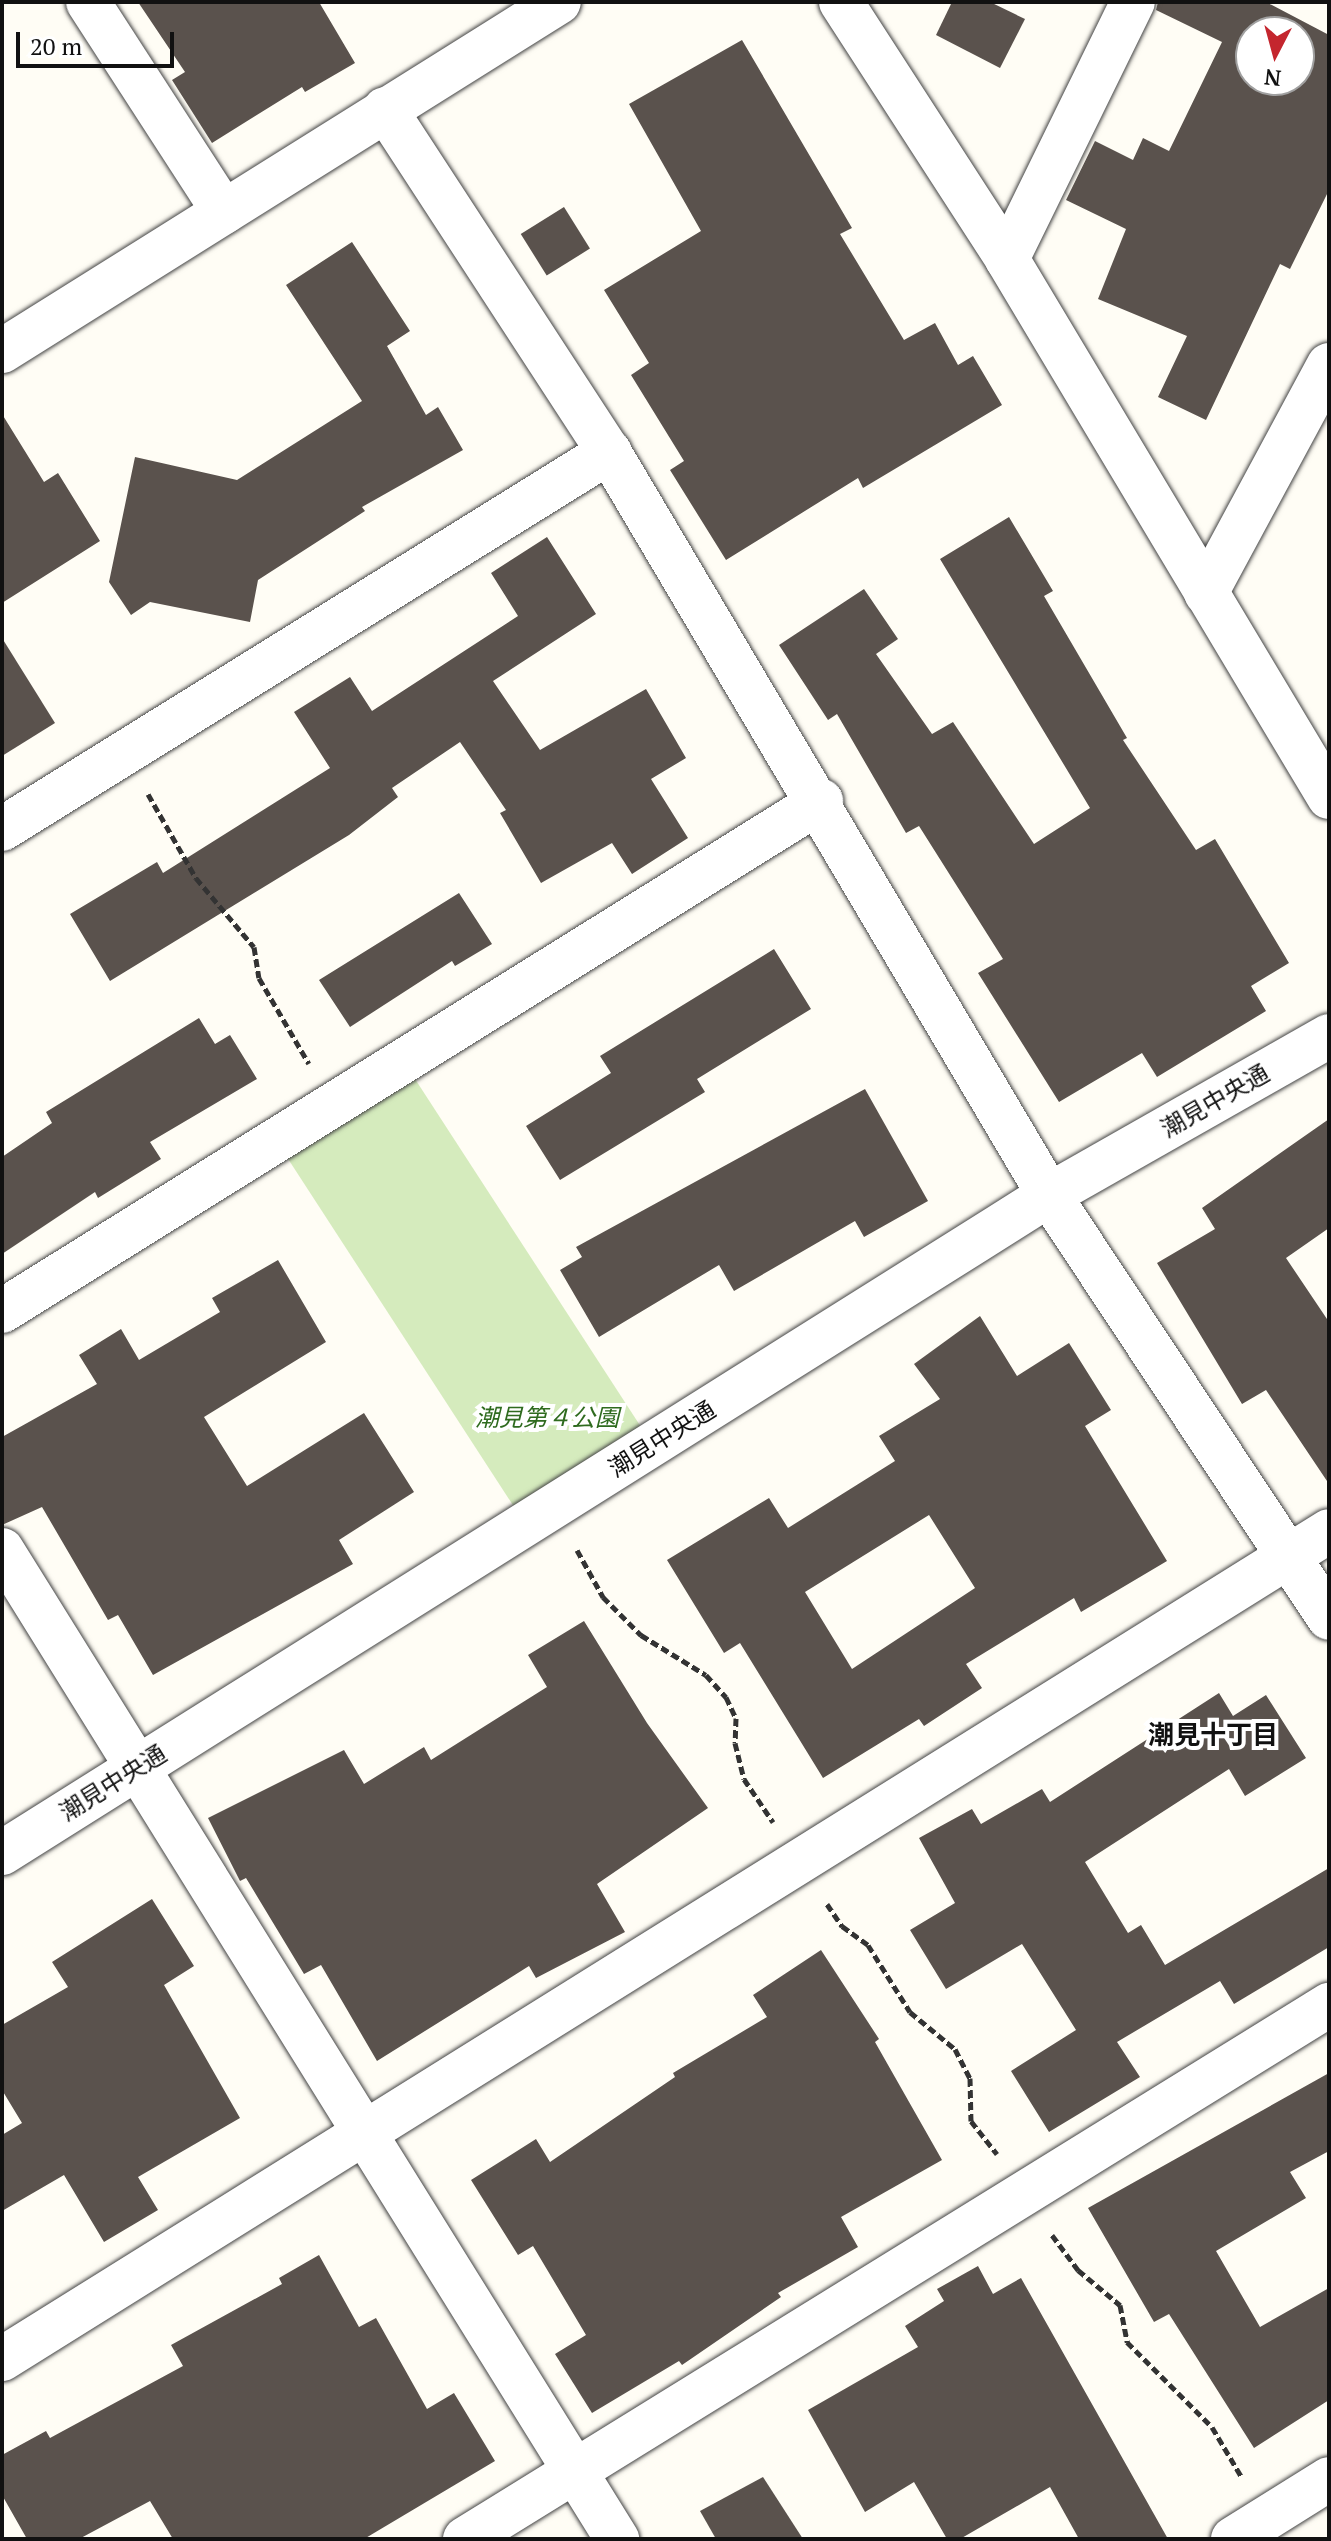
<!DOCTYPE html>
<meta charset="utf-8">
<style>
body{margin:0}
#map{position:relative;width:1331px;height:2541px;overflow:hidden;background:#fffdf5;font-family:"PT Serif","Noto Sans JP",serif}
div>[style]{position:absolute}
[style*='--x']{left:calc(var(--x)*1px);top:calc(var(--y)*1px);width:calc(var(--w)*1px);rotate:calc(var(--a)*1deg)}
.green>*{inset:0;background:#d5ebbd;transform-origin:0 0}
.building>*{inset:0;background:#5a524d;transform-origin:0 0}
.path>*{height:5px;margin-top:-2.5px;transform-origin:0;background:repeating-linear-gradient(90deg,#333 0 8px,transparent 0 12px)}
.roads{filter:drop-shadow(0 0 2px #444) drop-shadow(0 0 2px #444)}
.minor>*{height:44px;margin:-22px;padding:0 22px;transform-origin:22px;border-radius:22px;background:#fff}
.tertiary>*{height:44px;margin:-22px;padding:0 22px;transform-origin:22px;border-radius:22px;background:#fff}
span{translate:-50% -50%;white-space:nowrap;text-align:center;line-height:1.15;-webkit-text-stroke:8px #fff;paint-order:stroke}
.street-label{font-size:24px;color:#111}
.park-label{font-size:24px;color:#2f6b1f;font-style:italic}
.neighbourhood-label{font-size:26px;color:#111;font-weight:700}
.frame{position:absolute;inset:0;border:4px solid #111;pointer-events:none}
.north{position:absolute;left:1235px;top:16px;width:80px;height:80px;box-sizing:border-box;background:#fff;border:2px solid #a0a0a0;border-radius:50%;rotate:186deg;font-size:22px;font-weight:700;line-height:32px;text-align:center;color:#111}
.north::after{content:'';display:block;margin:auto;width:28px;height:36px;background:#c4262e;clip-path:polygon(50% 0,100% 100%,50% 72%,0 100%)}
.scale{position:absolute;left:16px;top:32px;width:158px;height:36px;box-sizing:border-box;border:4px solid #111;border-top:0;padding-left:10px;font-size:24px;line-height:28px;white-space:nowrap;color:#111;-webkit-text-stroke:6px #fff;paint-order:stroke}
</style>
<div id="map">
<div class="green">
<i style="left:404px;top:1062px;width:457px;height:150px;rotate:57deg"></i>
</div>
<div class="building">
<i style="clip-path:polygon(138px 2px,319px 2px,355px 63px,305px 92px,302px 87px,212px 143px,172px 80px,185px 72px)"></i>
<i style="clip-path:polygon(952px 2px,990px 2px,1025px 19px,1000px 68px,936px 35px)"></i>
<i style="clip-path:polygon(evenodd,1158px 2px,1266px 2px,1329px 35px,1329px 190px,1290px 269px,1280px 264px,1206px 420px,1158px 397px,1187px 336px,1098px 299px,1126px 229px,1066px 200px,1095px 141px,1133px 160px,1143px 138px,1169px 151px,1222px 42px,1156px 10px,1158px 2px,1251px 32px,1299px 32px,1299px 80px,1251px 80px,1251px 32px)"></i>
<i style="clip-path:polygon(742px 40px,852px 228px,840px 234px,904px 340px,935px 323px,958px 365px,973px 356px,1002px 405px,863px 488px,858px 478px,726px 560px,670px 470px,684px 461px,631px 375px,649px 363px,604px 290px,701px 231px,629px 104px)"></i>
<i style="left:564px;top:207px;width:49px;height:51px;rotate:58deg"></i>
<i style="clip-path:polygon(352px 242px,410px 331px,387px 346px,426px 415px,438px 407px,463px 450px,362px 507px,365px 511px,258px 580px,250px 622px,150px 602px,131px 615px,109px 582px,135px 457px,237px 480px,362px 401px,286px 285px)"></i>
<i style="clip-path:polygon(2px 414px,44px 482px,58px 473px,100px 541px,2px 603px)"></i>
<i style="clip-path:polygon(1009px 517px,1053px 591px,1044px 596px,1127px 738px,1123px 740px,1196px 850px,1215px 839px,1289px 963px,1251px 986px,1266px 1011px,1157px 1077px,1142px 1053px,1059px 1102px,978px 973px,1003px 959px,919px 826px,906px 833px,837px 714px,828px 720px,779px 645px,864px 589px,898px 639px,876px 654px,932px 734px,953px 722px,1034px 844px,1090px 808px,940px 559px)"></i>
<i style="clip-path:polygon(547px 537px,596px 614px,493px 681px,540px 750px,646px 689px,686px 758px,651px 779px,688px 838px,632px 874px,612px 843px,541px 883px,500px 813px,506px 810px,460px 742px,392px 788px,398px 797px,349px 835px,110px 981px,70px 914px,157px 862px,163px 873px,330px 768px,294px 712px,350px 677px,372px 711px,518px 616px,491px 573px)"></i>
<i style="clip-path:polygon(2px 638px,55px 723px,2px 756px)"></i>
<i style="clip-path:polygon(459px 893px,492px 944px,455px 966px,452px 961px,350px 1027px,319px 980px)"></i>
<i style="clip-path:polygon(774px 949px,811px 1009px,697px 1079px,705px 1092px,560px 1180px,526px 1126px,611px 1073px,600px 1056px)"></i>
<i style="clip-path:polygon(199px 1018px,215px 1044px,230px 1035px,257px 1079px,150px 1142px,161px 1159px,98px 1198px,95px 1192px,2px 1254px,2px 1157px,52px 1123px,46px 1112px)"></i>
<i style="clip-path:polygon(865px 1089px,928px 1201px,864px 1237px,855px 1221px,734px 1291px,719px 1265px,599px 1337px,560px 1270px,582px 1257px,576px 1247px)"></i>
<i style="clip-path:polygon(1329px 1119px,1329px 1228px,1286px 1258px,1329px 1322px,1329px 1484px,1266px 1390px,1242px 1404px,1157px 1263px,1215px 1229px,1202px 1208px)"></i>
<i style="clip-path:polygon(278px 1260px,326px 1342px,204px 1417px,247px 1486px,364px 1413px,414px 1492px,339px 1540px,353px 1564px,153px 1675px,118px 1615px,108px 1620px,42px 1507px,2px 1525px,2px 1437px,97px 1384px,79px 1355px,121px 1329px,139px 1360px,220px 1312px,212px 1298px)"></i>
<i style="clip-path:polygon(evenodd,980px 1316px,1017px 1376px,1069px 1343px,1111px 1410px,1085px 1426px,1167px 1561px,1081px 1612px,1074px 1598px,966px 1664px,982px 1688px,924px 1726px,919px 1719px,823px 1778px,740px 1643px,724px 1653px,667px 1560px,769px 1498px,788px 1528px,895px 1461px,879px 1436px,940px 1399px,914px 1364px,980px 1316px,929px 1515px,975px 1588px,852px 1669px,805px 1592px,929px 1515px)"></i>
<i style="clip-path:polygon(584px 1621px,647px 1723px,708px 1808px,597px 1884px,625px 1932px,536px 1978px,529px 1966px,377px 2061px,321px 1965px,304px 1974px,246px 1878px,240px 1881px,208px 1818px,344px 1750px,364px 1784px,424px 1747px,431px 1760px,547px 1687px,528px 1655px)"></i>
<i style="clip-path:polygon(1219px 1693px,1233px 1716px,1266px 1695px,1306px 1758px,1245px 1796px,1229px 1769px,1085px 1862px,1128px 1933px,1141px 1925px,1165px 1965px,1329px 1868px,1329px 1947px,1234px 2004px,1220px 1981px,1117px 2042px,1140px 2077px,1049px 2132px,1011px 2071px,1076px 2030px,1022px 1944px,946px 1989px,910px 1930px,955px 1903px,919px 1838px,972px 1809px,981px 1824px,1042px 1789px,1050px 1802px)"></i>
<i style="clip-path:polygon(152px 1899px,194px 1966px,164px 1985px,240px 2118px,138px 2177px,158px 2210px,104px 2242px,64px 2175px,2px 2211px,2px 2135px,22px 2123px,2px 2090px,2px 2025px,68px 1987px,52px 1962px)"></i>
<i style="clip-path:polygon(821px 1950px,879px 2039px,875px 2042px,942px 2160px,841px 2217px,858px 2247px,778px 2293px,781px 2297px,682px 2365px,679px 2361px,592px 2413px,555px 2354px,586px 2335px,533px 2246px,518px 2255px,471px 2180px,536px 2139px,550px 2162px,675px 2077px,673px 2073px,767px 2017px,753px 1995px)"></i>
<i style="clip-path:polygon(1329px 2073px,1329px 2151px,1290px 2172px,1306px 2198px,1216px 2251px,1260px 2327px,1329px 2288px,1329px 2400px,1254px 2448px,1169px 2314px,1154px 2322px,1088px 2208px)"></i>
<i style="clip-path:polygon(319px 2255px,359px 2327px,376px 2318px,427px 2409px,454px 2393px,495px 2461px,364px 2539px,173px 2539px,150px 2501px,79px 2539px,27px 2539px,2px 2495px,2px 2455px,46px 2431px,50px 2438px,183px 2366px,171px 2345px,282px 2284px,279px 2278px)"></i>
<i style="clip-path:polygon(978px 2266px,993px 2294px,1021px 2278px,1168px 2539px,1079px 2539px,1050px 2487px,960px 2539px,947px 2539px,914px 2482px,865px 2512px,808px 2410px,918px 2347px,905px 2326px,944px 2301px,937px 2289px)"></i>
<i style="clip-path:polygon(763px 2477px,803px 2539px,716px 2539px,700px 2511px)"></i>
</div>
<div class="path">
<i style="--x:148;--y:794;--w:97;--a:60.3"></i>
<i style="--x:196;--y:878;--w:90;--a:50"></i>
<i style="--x:254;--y:947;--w:31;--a:81"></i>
<i style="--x:259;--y:978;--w:99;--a:59.8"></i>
<i style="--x:577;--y:1550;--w:54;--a:61"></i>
<i style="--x:603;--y:1597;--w:54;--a:45"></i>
<i style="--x:641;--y:1635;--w:76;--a:31.6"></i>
<i style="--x:706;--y:1675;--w:30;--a:48"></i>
<i style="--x:726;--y:1697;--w:23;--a:65"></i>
<i style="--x:736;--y:1718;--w:25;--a:92"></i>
<i style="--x:735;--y:1743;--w:37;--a:76"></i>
<i style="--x:744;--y:1779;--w:52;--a:56"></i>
<i style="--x:827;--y:1904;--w:27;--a:56"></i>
<i style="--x:842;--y:1926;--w:32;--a:36"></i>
<i style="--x:868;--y:1945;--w:79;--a:57.9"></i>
<i style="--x:910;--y:2012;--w:58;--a:39.4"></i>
<i style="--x:955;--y:2049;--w:33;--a:63"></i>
<i style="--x:970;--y:2078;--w:43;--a:88.7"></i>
<i style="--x:971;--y:2121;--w:42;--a:51.8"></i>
<i style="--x:1052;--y:2235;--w:44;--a:53.4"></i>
<i style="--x:1078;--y:2270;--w:55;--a:39.8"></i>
<i style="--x:1120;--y:2305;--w:38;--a:79"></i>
<i style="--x:1127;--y:2342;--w:120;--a:45"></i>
<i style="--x:1212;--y:2427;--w:57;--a:59.4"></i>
</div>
<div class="roads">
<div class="minor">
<i style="--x:88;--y:2;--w:250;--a:57.1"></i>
<i style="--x:385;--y:109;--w:410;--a:56.9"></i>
<i style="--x:609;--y:452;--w:864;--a:59.37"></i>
<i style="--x:1049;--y:1195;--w:507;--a:56.5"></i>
<i style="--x:1007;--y:259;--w:286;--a:-63.9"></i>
<i style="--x:1206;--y:593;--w:259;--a:-61.7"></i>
<i style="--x:2;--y:829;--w:715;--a:-31.84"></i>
<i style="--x:2;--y:1311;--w:965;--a:-31.91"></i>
<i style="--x:2;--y:1550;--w:1165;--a:58.12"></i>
<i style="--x:2;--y:2359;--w:1564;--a:-31.96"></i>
<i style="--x:465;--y:2539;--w:1016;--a:-31.72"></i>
<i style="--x:1233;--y:2539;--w:113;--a:-32"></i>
</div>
<div class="tertiary">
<i style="--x:841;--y:2;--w:306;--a:57.1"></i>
<i style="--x:1007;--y:259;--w:627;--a:59.1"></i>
<i style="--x:2;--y:351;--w:657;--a:-32.07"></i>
<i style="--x:2;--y:1853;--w:1237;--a:-32.15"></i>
<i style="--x:1049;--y:1195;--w:322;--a:-29.6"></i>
</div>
</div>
<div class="street-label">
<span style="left:1215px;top:1101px;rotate:-30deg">潮見中央通</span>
<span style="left:662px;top:1439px;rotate:-32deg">潮見中央通</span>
<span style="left:113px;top:1783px;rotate:-32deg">潮見中央通</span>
</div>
<div class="park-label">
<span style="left:547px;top:1418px">潮見第４公園</span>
</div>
<div class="neighbourhood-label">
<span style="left:1213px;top:1735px">潮見十丁目</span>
</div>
<div class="frame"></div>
<div class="north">N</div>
<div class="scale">20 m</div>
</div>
